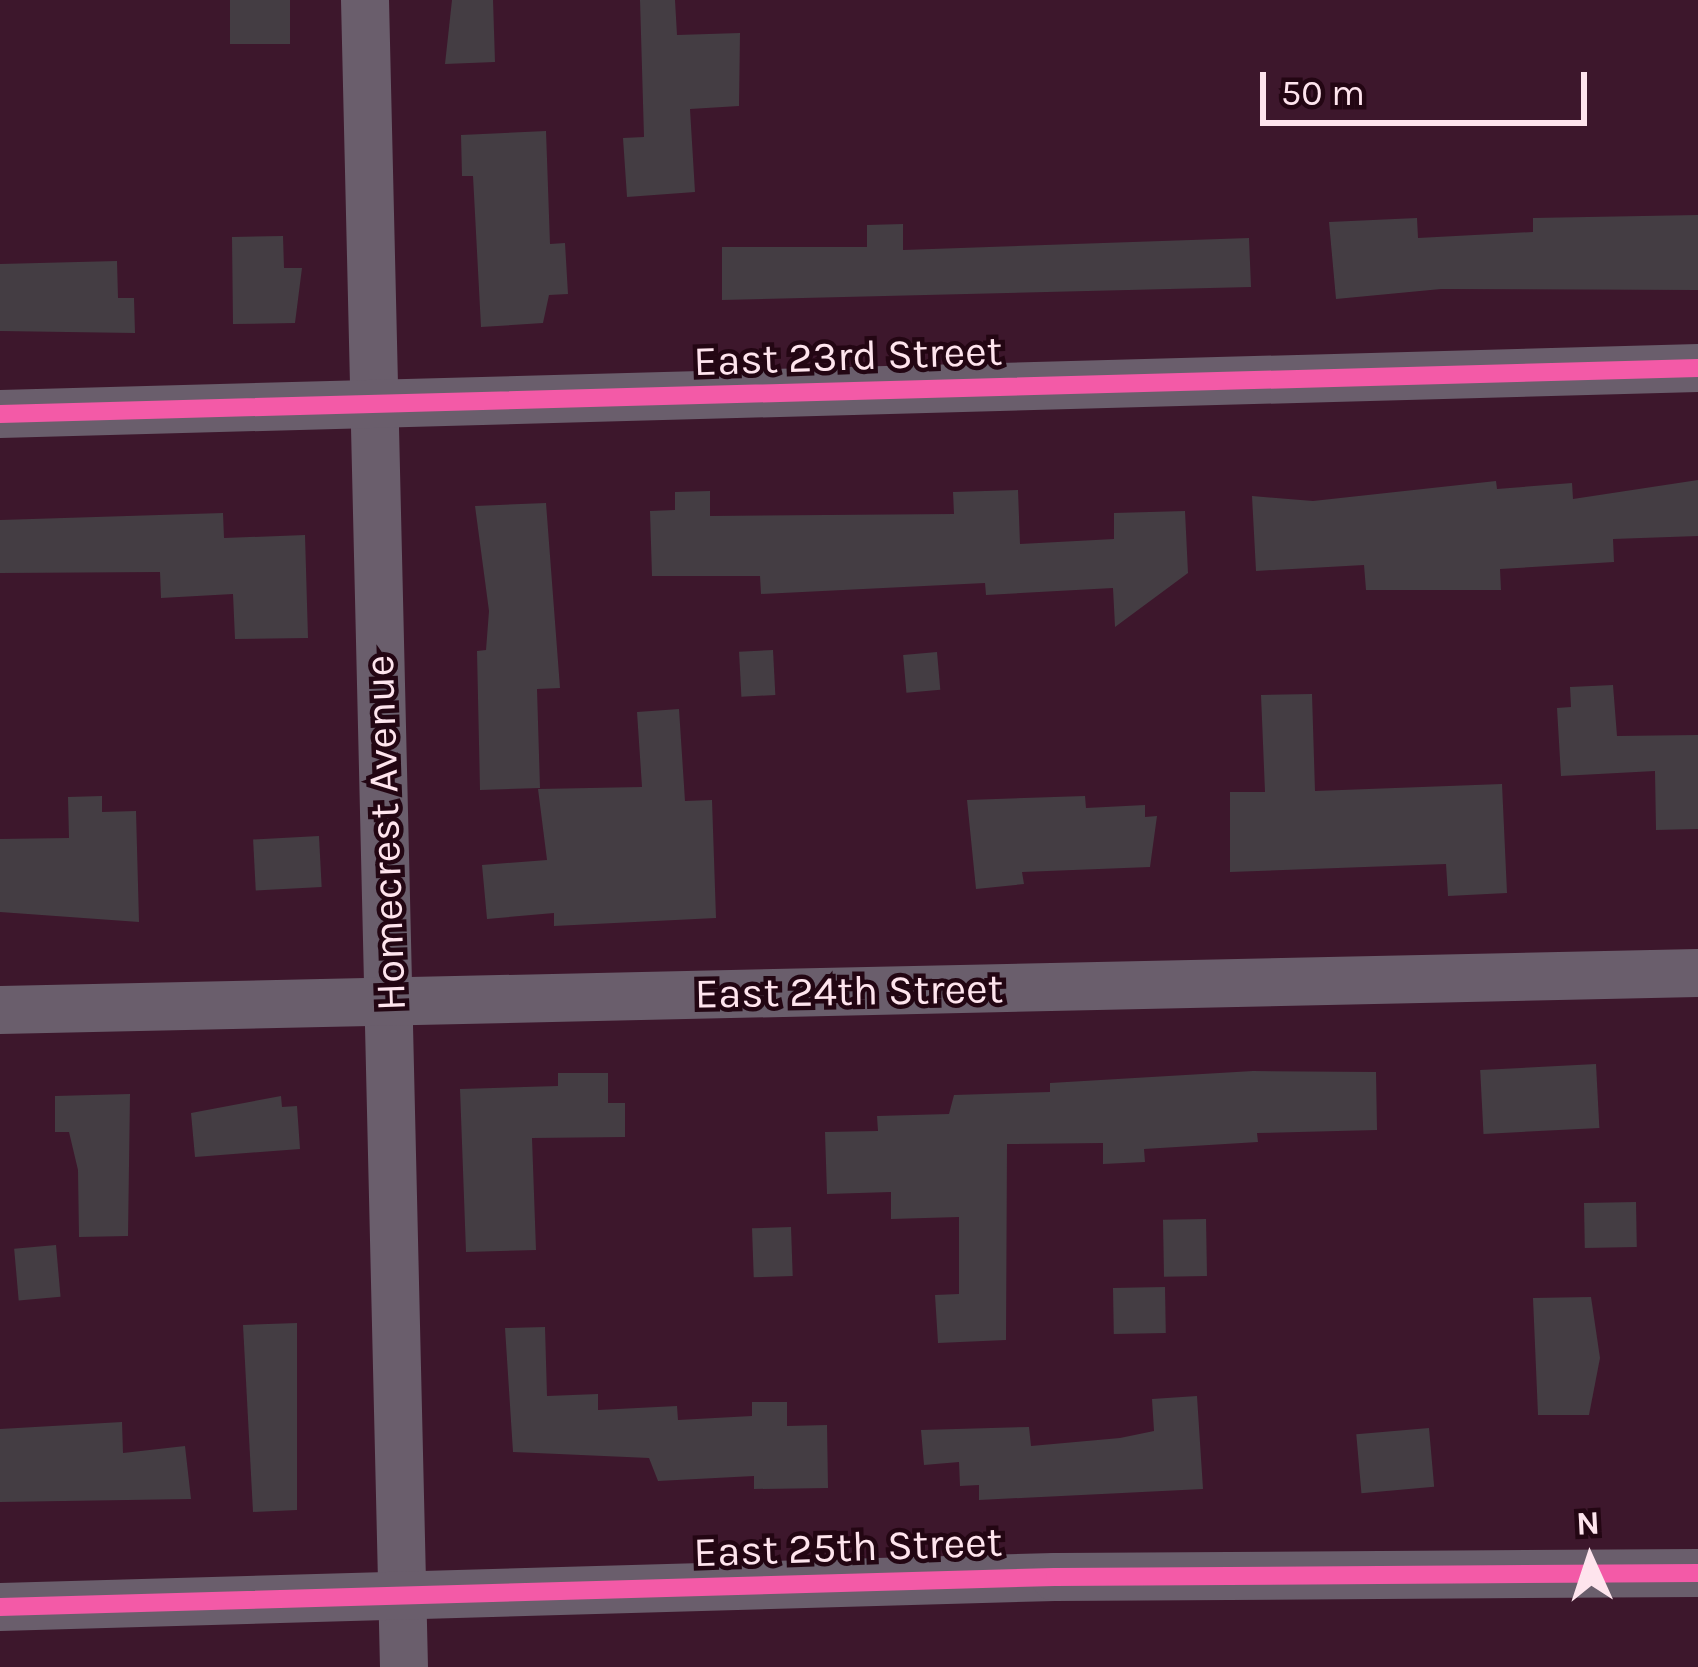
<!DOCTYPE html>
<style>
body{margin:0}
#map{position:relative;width:1698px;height:1667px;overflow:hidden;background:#3d172c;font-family:Karla,sans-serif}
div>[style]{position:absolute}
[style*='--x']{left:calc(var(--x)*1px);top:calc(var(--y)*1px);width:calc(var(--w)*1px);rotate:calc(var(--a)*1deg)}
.building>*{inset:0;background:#443d43;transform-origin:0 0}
.street>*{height:48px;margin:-24px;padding:0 24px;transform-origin:24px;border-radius:24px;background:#6a5e6c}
.cycleway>*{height:18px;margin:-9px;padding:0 9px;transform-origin:9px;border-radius:9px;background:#f35aa7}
span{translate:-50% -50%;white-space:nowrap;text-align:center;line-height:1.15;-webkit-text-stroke:9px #230613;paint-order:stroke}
.street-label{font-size:42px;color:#fee4ed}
.north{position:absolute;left:1530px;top:1499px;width:120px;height:120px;-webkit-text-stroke:9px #230613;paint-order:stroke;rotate:357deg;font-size:33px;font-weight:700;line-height:48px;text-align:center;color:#fee4ed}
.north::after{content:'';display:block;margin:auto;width:42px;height:54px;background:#fee4ed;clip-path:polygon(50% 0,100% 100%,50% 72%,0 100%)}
.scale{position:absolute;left:1260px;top:72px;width:327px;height:54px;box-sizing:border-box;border:6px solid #fee4ed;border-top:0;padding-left:15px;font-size:36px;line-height:42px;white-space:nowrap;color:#fee4ed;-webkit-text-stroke:9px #230613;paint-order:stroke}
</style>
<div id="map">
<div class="building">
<i style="left:230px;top:0;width:60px;height:44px"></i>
<i style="clip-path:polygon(452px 0,493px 0,495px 62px,445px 64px)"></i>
<i style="clip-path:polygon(640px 0,675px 0,677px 35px,740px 33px,739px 106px,690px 109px,695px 192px,627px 197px,623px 138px,644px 137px)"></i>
<i style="clip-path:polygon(546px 131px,550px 244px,565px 243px,568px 294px,549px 295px,543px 323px,481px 327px,473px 176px,462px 176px,461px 135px)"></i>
<i style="clip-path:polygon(1698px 215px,1698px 290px,1441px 289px,1336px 299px,1329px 222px,1417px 218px,1418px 238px,1533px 232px,1533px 218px)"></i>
<i style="clip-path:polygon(903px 224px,903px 250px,1249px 238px,1251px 287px,722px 300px,722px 247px,867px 247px,867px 225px)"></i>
<i style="clip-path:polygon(283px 236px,284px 268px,302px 268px,295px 323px,233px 324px,232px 237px)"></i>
<i style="clip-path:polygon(117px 261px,118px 298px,134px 298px,135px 333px,0 331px,0 264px)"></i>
<i style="clip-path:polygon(1698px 480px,1698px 536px,1613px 539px,1614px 562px,1500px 569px,1501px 590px,1366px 590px,1364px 565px,1256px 571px,1252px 496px,1313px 501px,1496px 481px,1497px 489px,1572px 483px,1573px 499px)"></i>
<i style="clip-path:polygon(1018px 490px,1020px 544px,1114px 539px,1114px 513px,1185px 511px,1188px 573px,1115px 627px,1113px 588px,986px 595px,985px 583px,761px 594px,760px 576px,652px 576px,650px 511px,675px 510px,675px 492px,710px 491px,710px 516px,954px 514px,953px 492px)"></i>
<i style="clip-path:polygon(546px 503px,560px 688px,537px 689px,540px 788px,480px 790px,477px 651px,486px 650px,489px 611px,475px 506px)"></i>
<i style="clip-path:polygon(223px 513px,224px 538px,305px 535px,308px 638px,235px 639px,233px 594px,161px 598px,160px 572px,0 573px,0 520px)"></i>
<i style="left:773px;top:650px;width:45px;height:34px;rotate:87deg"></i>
<i style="left:937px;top:652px;width:38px;height:34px;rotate:85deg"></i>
<i style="clip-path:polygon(1613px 685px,1617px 736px,1698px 735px,1698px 829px,1656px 830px,1655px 771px,1561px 776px,1557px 708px,1571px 707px,1570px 687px)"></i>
<i style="clip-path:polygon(1312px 694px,1315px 791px,1502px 784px,1507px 893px,1448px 896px,1446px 864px,1230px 872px,1230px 792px,1265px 792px,1261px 695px)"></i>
<i style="clip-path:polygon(679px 709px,685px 801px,712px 800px,716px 918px,554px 926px,554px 913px,487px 919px,482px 865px,547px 860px,538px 789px,642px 787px,637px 712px)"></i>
<i style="clip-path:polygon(102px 796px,102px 812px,136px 811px,139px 922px,0 912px,0 839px,69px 838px,68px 797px)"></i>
<i style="clip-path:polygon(1085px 796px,1086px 808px,1145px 805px,1145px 817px,1157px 816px,1150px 867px,1022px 872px,1024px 884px,976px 889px,967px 800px)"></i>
<i style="left:319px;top:836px;width:51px;height:66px;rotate:87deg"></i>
<i style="left:1596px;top:1064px;width:64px;height:116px;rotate:87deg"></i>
<i style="clip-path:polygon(1253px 1071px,1376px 1072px,1377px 1130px,1257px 1133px,1258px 1142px,1144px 1149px,1145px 1162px,1103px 1164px,1103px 1143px,1007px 1144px,1006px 1340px,938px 1343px,935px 1295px,959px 1294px,959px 1217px,891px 1219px,891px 1192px,827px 1194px,825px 1132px,878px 1131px,877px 1116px,949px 1114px,954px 1095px,1050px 1092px,1050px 1083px)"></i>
<i style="clip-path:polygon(558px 1073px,608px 1073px,608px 1103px,625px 1103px,625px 1137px,532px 1138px,536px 1250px,466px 1252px,460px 1089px,558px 1086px)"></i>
<i style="clip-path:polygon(130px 1094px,128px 1236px,79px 1237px,78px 1170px,69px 1132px,55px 1132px,55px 1096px)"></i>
<i style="clip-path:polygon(281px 1096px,282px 1107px,297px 1106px,300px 1149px,195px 1157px,191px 1113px)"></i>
<i style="left:1636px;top:1202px;width:45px;height:52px;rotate:89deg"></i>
<i style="left:1206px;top:1219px;width:57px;height:43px;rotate:89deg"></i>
<i style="left:791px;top:1227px;width:49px;height:39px;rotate:88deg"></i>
<i style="left:56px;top:1245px;width:52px;height:42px;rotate:85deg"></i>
<i style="left:1165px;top:1287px;width:46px;height:52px;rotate:89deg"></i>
<i style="clip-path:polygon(1591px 1297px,1600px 1358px,1589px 1415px,1538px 1415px,1533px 1298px)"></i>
<i style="clip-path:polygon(297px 1323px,297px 1510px,253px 1512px,243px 1325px)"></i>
<i style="clip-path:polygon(545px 1327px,547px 1396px,598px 1394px,598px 1410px,677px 1406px,678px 1420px,752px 1416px,752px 1402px,787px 1402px,787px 1426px,827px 1425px,828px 1488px,754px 1489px,754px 1476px,658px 1481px,649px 1458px,513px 1452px,505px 1328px)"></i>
<i style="clip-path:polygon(1197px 1396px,1203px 1489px,979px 1500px,979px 1485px,960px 1486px,959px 1462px,924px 1465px,921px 1430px,1029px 1427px,1031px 1446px,1120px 1438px,1154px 1431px,1152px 1399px)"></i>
<i style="clip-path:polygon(122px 1422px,123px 1453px,185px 1446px,191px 1499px,0 1502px,0 1429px)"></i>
<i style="left:1429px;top:1428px;width:59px;height:73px;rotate:85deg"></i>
</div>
<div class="street">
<i style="--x:365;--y:0;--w:1667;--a:88.66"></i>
<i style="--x:0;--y:414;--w:1699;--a:-1.55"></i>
<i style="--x:0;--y:1010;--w:1698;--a:-1.25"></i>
<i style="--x:0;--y:1607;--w:1055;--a:-1.63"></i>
<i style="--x:1055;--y:1577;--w:643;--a:-0.36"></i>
</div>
<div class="cycleway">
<i style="--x:0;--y:414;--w:1699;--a:-1.55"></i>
<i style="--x:0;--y:1607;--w:1055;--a:-1.63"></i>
<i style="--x:1055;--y:1577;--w:643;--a:-0.36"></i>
</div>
<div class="street-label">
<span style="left:848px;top:356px;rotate:-2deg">East 23rd Street</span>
<span style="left:385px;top:833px;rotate:-92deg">Homecrest Avenue</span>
<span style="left:849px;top:991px;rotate:-1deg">East 24th Street</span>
<span style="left:848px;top:1547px;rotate:-2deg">East 25th Street</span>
</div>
<div class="north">N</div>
<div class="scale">50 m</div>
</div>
